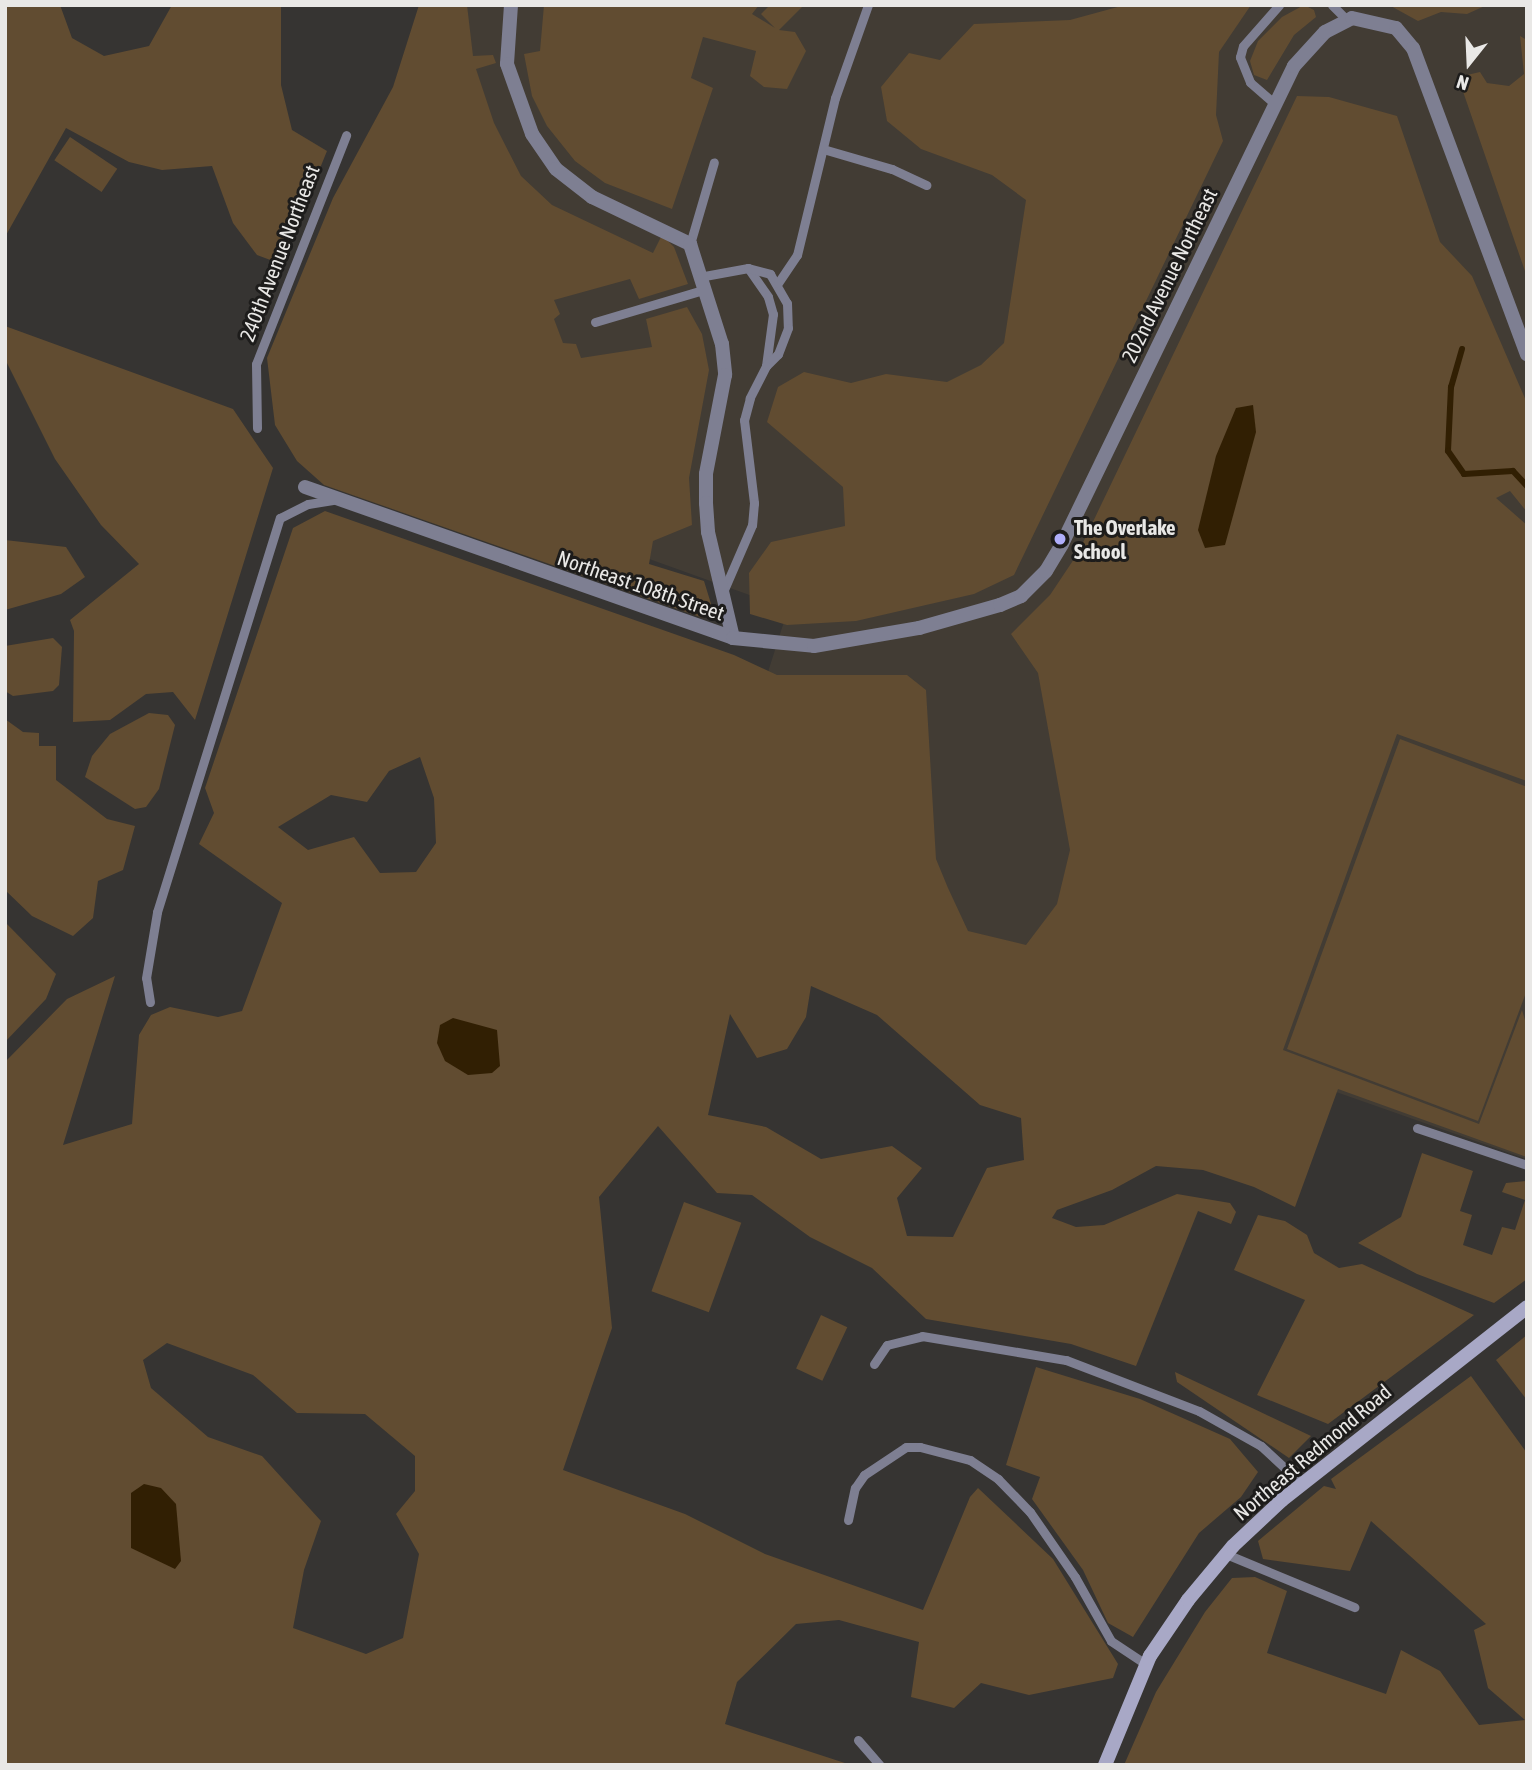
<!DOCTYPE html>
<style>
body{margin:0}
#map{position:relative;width:1532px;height:1770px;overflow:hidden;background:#363432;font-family:"Asap Condensed",sans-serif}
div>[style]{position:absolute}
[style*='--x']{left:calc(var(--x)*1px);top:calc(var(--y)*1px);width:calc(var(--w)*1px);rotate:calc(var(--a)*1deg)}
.built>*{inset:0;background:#423c34}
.green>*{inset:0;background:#614c31;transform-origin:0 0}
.water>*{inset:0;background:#311f03}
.stream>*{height:6px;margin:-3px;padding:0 3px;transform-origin:3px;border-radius:3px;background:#311f03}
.lane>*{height:9px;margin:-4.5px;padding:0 4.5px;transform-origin:4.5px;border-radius:4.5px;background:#7e7f92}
.street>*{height:14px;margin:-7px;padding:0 7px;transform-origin:7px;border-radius:7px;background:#7e7f92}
.secondary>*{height:14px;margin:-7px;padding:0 7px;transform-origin:7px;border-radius:7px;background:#a8a8c6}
.dots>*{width:19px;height:19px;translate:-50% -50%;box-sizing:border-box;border:4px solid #1d1c1b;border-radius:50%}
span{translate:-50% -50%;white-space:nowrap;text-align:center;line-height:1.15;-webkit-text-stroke:6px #1d1c1b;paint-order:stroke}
.street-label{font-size:21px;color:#e9e8e6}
.poi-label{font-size:21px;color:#e9e8e6;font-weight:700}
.left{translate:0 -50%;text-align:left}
.frame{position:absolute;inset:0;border:7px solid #e9e8e6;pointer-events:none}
.north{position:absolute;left:1434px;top:28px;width:70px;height:70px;-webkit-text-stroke:5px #1d1c1b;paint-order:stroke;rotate:198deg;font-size:19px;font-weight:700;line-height:28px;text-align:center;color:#e9e8e6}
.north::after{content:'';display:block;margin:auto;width:24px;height:32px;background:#e9e8e6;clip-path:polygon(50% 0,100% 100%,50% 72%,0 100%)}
</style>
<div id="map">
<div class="built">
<i style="clip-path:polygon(432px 5px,1527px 5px,1527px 1159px,705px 870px,788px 609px,399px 469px)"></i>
</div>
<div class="green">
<i style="clip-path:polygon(5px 5px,60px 5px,72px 38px,104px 56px,149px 46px,172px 5px,281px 5px,281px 85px,292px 130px,327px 151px,281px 264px,257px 255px,233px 223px,212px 166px,162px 170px,129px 162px,66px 128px,5px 237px)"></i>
<i style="clip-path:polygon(419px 5px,467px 5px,473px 56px,493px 55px,496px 63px,476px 69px,494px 123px,521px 176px,552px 205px,653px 253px,662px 235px,674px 247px,688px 284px,639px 299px,630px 279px,554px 300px,560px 314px,554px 319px,563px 343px,576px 344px,581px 358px,652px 347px,646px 319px,687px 307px,702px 334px,709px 370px,689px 478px,692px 525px,653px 541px,649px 564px,704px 581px,712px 607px,703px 618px,324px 485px,297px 461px,275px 425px,267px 358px,333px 198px,393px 87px)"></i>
<i style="clip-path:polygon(544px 5px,759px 5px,752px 14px,775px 28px,761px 14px,770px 5px,804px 5px,779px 30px,795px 32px,806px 51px,787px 89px,764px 87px,750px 76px,756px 51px,703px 37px,691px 78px,713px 88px,672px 209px,605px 183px,575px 161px,547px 126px,532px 96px,524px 54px,540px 51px)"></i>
<i style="clip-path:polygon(1125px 5px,1251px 5px,1219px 52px,1216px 115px,1223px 141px,1014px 575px,974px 594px,856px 621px,787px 625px,750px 614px,749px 573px,771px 542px,845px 526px,843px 487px,767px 422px,778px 387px,804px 372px,851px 383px,886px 374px,947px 382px,981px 365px,1004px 343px,1026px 200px,992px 175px,921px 149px,887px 121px,881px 87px,909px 53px,940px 60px,974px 24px,1070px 20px)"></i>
<i style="clip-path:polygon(1304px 5px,1314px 10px,1316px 17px,1294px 35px,1267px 80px,1254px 75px,1250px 61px,1258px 41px,1282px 17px)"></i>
<i style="clip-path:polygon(1389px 5px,1487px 5px,1467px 14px,1441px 12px,1418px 21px)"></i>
<i style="clip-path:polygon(1520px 36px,1527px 40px,1527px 277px,1458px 77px,1480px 72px,1487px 83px,1509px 86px,1524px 74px)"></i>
<i style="clip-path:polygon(evenodd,1297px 96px,1329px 97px,1397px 116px,1440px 242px,1472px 276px,1527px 403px,1527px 512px,1510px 491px,1496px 498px,1527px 525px,1527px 781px,1397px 734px,1283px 1050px,1479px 1124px,1522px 1010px,1527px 1027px,1527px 1157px,1338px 1089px,1295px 1207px,1254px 1187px,1203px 1170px,1156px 1166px,1112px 1190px,1057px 1210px,1052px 1218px,1076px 1227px,1104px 1225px,1177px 1194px,1230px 1203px,1236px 1212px,1231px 1224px,1198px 1211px,1136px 1366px,1071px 1344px,926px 1319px,872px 1268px,810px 1237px,752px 1195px,717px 1193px,658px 1126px,599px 1197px,612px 1328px,563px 1470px,685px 1514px,765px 1554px,923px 1610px,970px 1497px,978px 1488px,1053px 1559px,1118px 1664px,1113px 1678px,1029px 1695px,981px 1683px,954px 1708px,911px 1697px,919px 1642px,839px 1620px,796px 1624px,737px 1682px,725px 1724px,851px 1765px,5px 1765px,5px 1062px,67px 999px,115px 976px,63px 1145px,132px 1124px,139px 1035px,151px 1015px,170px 1007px,218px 1017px,242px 1011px,282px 903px,199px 844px,214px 813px,205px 788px,293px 528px,325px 511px,734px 655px,777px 675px,907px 675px,926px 690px,936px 859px,948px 888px,968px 931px,1026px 945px,1057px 904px,1070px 850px,1038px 673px,1011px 634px,1050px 595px,1078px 553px,1297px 96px,420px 757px,434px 798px,436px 843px,416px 872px,380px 873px,354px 837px,308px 850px,278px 827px,331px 795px,367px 802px,389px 771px,420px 757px,1297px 96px,811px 986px,877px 1015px,980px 1105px,1021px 1118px,1024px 1160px,987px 1168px,953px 1237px,907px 1236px,897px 1198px,922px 1168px,892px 1146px,821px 1159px,766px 1127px,708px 1115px,730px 1014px,757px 1058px,787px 1049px,806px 1017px,811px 986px,1297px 96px,167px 1343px,253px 1375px,297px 1413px,365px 1414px,415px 1456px,415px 1491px,396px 1514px,419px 1554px,403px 1638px,366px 1654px,293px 1628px,304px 1570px,321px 1521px,262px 1456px,208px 1437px,151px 1388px,143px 1360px,167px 1343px)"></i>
<i style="left:70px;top:137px;width:57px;height:28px;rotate:34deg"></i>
<i style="clip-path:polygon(5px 326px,233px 409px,273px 468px,195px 720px,173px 692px,146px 694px,110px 720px,73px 722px,74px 631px,70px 620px,139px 564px,101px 525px,55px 459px,5px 359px)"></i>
<i style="clip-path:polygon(5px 540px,66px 547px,85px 577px,61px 594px,5px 610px)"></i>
<i style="clip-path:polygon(53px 638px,62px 647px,59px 685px,53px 691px,13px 696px,5px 691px,5px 646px)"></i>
<i style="clip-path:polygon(149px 713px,168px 715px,175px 725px,159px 789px,146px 807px,135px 809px,85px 777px,92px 756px,110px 734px)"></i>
<i style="clip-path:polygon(5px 719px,23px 732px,39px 733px,39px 746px,56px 746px,56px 780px,107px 819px,135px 826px,123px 870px,98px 881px,93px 918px,73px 936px,32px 916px,5px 890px)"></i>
<i style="clip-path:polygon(1400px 739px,1527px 787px,1527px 990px,1478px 1121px,1287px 1049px)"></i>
<i style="clip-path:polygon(5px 922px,56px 974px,46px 999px,5px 1042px)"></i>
<i style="clip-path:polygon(1422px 1153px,1473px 1171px,1460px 1211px,1472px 1215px,1463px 1245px,1492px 1255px,1502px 1227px,1515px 1230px,1525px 1200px,1502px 1192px,1506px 1183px,1527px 1181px,1527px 1279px,1494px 1303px,1417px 1274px,1358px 1243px,1401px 1217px)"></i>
<i style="left:684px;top:1202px;width:61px;height:95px;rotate:20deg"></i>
<i style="clip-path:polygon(1258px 1215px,1285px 1221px,1307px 1235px,1314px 1253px,1339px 1268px,1362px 1264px,1474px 1315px,1328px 1424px,1257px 1395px,1305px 1300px,1234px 1270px)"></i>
<i style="left:821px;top:1315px;width:29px;height:59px;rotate:25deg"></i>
<i style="clip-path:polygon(1527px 1335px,1527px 1400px,1496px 1360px)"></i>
<i style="clip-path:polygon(1036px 1367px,1140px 1399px,1230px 1439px,1258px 1472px,1241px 1497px,1199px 1533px,1133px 1637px,1108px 1623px,1083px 1570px,1032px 1499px,1040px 1477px,1006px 1465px)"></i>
<i style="clip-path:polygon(1175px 1372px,1250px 1407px,1311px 1436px,1289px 1458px,1177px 1382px)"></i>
<i style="clip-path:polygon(1471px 1376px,1527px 1453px,1527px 1765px,1124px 1765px,1156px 1692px,1205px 1612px,1232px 1578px,1255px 1577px,1287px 1591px,1267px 1653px,1386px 1694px,1401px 1650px,1440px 1671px,1479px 1725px,1525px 1720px,1488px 1688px,1474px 1630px,1486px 1624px,1371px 1521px,1350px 1571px,1263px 1559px,1258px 1541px,1324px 1486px,1336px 1489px,1331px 1479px)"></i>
</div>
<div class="water">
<i style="clip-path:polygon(1253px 405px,1256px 432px,1225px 545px,1205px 548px,1198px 530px,1216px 456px,1236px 408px)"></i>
<i style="clip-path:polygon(453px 1018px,497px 1030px,500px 1066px,492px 1073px,468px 1075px,445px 1061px,437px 1043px,440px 1025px)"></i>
<i style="clip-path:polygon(144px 1484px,161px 1488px,176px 1504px,181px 1561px,175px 1569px,131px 1548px,131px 1493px)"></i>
</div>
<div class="stream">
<i style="--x:1462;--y:349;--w:40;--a:106"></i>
<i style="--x:1451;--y:387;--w:64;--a:92.7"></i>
<i style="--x:1448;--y:451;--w:28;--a:55"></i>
<i style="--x:1464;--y:474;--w:49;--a:-3.5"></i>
<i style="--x:1513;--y:471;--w:21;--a:47"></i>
</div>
<div class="lane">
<i style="--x:1332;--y:5;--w:21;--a:45"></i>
<i style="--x:1275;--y:104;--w:33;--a:-139"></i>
<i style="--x:1250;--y:82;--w:27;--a:-112"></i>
<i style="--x:1240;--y:57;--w:11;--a:-75"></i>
<i style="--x:1243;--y:46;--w:55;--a:-48.7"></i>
<i style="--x:823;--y:149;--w:72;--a:16.2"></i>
<i style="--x:892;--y:169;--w:38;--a:25"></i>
<i style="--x:690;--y:244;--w:85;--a:-73.7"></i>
<i style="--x:748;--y:268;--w:35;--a:55"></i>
<i style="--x:768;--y:297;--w:18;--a:74"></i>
<i style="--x:773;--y:314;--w:52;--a:97.7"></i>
<i style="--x:699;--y:277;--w:50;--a:-10.4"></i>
<i style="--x:748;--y:268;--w:23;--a:15"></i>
<i style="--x:770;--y:274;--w:34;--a:60"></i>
<i style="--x:787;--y:303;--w:25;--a:88"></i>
<i style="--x:788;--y:328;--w:28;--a:111"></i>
<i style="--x:778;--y:354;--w:17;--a:135"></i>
<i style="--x:766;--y:366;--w:36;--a:117"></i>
<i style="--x:750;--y:398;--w:23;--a:105"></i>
<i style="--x:744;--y:420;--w:84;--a:83.1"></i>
<i style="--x:754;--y:503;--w:22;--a:95"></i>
<i style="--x:752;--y:525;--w:73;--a:113.4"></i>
<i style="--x:778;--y:283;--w:34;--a:-56"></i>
<i style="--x:797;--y:255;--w:162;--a:-76.4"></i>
<i style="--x:835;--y:98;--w:99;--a:-70.5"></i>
<i style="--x:595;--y:322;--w:113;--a:-16.5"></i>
<i style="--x:257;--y:428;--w:64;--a:-90.9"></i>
<i style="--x:256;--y:364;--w:246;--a:-68.5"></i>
<i style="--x:150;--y:1002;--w:24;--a:-99"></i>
<i style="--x:146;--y:978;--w:67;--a:-80.5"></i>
<i style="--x:157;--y:912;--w:413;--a:-72.7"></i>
<i style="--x:280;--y:518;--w:31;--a:-27"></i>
<i style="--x:308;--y:504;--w:25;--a:-9"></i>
<i style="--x:1417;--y:1128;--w:116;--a:18.6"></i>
<i style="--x:874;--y:1364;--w:23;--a:-56"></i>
<i style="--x:887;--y:1345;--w:36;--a:-14"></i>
<i style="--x:922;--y:1336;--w:146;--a:9.5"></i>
<i style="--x:1066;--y:1360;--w:142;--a:21"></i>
<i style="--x:1199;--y:1411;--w:71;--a:29.4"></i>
<i style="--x:1261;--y:1446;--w:56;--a:42.8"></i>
<i style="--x:848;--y:1520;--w:33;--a:-78"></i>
<i style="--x:855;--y:1488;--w:16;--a:-55"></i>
<i style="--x:864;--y:1475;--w:50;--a:-33.7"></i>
<i style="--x:906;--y:1447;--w:14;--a:0"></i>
<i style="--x:920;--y:1447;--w:52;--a:14.6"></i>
<i style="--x:970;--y:1460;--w:34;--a:34"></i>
<i style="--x:998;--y:1479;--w:46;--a:45.9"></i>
<i style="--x:1030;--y:1512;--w:79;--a:55.3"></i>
<i style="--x:1075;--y:1577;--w:73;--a:60.6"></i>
<i style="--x:1111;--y:1641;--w:43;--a:33.7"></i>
<i style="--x:1226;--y:1554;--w:139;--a:22.5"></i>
<i style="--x:858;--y:1740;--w:33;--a:49"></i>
</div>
<div class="street">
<i style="--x:511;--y:5;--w:59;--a:93.9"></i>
<i style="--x:507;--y:64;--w:74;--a:70.3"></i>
<i style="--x:532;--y:134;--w:42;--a:55.6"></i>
<i style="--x:556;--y:169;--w:46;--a:37.9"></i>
<i style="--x:592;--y:197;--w:109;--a:25.6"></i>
<i style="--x:690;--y:244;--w:105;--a:72.3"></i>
<i style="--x:722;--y:344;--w:31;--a:84"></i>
<i style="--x:725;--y:375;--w:101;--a:100.9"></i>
<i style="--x:706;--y:474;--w:29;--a:90"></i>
<i style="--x:706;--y:503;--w:29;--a:86"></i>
<i style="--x:708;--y:532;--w:109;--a:76.7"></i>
<i style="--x:305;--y:487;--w:454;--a:19.4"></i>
<i style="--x:733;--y:638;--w:81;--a:5.6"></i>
<i style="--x:814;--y:646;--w:107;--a:-9.7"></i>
<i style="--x:919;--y:628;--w:84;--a:-15.9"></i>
<i style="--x:1000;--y:605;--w:23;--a:-23"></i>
<i style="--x:1021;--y:596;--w:35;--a:-45"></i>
<i style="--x:1046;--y:571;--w:31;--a:-59"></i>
<i style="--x:1062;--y:544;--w:531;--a:-64.11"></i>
<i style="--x:1294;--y:66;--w:46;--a:-47.6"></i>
<i style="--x:1325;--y:32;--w:30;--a:-27"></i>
<i style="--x:1352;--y:18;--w:45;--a:12.8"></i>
<i style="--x:1396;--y:28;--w:26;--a:50"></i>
<i style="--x:1413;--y:48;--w:327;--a:69.6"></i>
</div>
<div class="secondary">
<i style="--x:1105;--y:1765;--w:118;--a:-67.6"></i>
<i style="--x:1150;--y:1656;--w:68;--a:-55.8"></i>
<i style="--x:1188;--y:1600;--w:70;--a:-50.2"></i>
<i style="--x:1233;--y:1546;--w:67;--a:-43.2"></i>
<i style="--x:1282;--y:1500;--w:312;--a:-38.2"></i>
</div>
<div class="dots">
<i style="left:1060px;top:539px;background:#afaefa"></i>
</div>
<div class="street-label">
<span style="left:279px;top:253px;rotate:-69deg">240th Avenue Northeast</span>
<span style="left:1169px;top:275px;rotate:-64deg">202nd Avenue Northeast</span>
<span style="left:641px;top:585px;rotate:19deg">Northeast 108th Street</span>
<span style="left:1312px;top:1452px;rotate:-40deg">Northeast Redmond Road</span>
</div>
<div class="poi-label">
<span class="left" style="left:1074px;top:539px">The Overlake<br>School</span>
</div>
<div class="frame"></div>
<div class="north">N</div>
</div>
